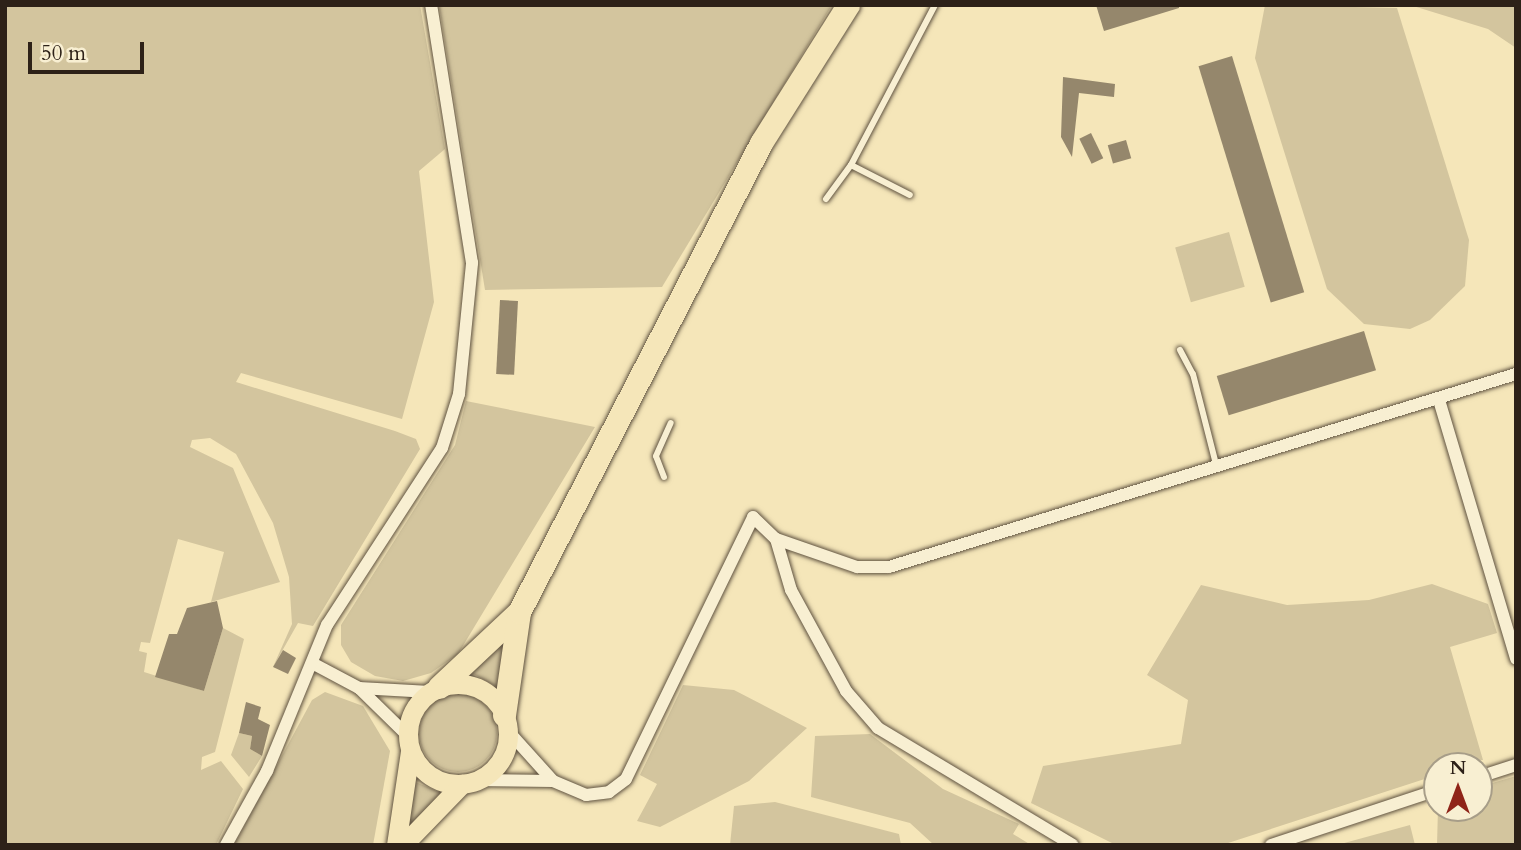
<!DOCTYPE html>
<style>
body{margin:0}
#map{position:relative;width:1521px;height:850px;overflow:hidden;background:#f5e6b9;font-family:Cardo,serif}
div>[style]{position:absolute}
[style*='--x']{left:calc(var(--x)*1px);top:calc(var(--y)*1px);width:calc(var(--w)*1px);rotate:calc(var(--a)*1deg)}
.green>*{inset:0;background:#d3c59e;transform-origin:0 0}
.round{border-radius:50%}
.building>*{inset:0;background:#95876c;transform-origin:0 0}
.roads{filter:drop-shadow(0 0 2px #5f5240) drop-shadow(0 0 2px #5f5240)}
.lane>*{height:6px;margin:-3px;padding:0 3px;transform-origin:3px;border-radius:3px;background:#f8efd2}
.street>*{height:12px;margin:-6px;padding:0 6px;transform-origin:6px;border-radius:6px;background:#f8efd2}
.primary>*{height:19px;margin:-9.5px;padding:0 9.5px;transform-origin:9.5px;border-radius:9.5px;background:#f5e6b9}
.primary>.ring{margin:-9.5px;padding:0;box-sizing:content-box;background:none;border:19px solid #f5e6b9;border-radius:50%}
.highway>*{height:23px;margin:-11.5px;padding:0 11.5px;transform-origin:11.5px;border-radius:11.5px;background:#f5e6b9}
span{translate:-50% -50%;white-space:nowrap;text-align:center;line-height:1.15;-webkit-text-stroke:6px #f8efd2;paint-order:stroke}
.frame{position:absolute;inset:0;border:7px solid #2d2118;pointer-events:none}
.north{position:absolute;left:1423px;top:752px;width:70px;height:70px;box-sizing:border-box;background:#f8efd2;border:2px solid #a79d88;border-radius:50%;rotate:0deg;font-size:19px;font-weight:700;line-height:28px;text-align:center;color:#2d2118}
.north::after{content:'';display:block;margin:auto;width:24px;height:32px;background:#8f2418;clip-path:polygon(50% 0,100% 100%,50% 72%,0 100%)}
.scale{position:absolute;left:28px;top:42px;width:116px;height:32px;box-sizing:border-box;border:4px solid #2d2118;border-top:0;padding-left:9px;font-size:21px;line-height:24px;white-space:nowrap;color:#2d2118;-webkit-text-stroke:5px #f8efd2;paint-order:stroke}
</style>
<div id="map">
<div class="green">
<i style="clip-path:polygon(5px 5px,420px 5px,445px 149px,419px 171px,434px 302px,402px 419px,241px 373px,236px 382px,395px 431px,416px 439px,420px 449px,313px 626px,298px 623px,273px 667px,292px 624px,289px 577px,273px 523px,236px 454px,210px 438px,192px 440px,190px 447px,233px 468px,280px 582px,211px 602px,224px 552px,178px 539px,150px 643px,141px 642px,139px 651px,147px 653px,144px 672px,204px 691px,223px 628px,244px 639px,215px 752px,202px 757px,201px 770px,221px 761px,243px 789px,216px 845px,5px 845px)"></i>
<i style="clip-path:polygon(439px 5px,832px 5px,662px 287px,485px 290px)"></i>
<i style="clip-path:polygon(1265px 5px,1397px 8px,1469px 240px,1465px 286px,1430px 320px,1410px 329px,1364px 324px,1327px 289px,1255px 58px)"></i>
<i style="clip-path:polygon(1410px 5px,1516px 5px,1516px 48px,1488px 29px)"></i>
<i style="left:1229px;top:232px;width:57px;height:56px;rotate:74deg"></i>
<i style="clip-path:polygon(466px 401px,595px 427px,458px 654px,431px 673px,403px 681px,375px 676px,351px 662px,341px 645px,341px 625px,455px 445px)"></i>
<i style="clip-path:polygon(1432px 584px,1488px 604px,1497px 633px,1450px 647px,1483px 760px,1437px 766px,1437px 775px,1222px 845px,1116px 845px,1031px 803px,1043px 766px,1181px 744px,1188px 700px,1147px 675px,1201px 585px,1287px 605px,1369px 600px)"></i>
<i style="clip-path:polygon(505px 628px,499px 688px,468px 671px)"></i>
<i style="clip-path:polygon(683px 685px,734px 690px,807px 728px,749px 781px,660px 827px,637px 821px,657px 784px,640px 775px)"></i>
<i style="clip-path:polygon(325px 692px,363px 706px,390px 751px,373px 845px,234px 845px,312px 700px)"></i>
<i class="round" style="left:419px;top:694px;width:78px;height:78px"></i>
<i style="clip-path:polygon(239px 733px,252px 736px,250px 749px,262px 756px,249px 777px,231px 755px)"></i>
<i style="clip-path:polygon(870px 734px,943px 789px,1019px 824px,1013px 834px,1031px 845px,934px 845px,910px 823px,811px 797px,815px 736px)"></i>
<i style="clip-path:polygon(1516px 776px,1516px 845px,1437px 845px,1438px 808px,1479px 808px,1479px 787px)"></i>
<i style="clip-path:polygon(413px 781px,444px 794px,408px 831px)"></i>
<i style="clip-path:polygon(775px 802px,899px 834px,901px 845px,730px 845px,734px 806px)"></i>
<i style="clip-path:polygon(1410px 825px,1415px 845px,1337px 845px)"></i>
</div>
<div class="building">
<i style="clip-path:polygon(1096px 5px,1179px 5px,1179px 8px,1104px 31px)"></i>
<i style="left:1232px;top:56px;width:247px;height:35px;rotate:73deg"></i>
<i style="clip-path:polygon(1063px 77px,1115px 84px,1114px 97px,1079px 93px,1072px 157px,1061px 137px)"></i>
<i style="left:1091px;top:133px;width:28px;height:13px;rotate:64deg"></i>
<i style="left:1126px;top:140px;width:19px;height:19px;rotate:74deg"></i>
<i style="left:500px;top:300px;width:18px;height:74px;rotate:3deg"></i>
<i style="left:1364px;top:331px;width:41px;height:154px;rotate:73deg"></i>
<i style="clip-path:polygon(217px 601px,223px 628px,204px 691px,155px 677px,169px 634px,177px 634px,187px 608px)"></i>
<i style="clip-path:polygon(283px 650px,296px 658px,288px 674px,273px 667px)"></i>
<i style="clip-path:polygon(246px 702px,261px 707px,258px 719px,270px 725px,262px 756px,250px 749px,252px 736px,239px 733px)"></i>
</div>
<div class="roads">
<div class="lane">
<i style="--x:851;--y:165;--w:66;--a:27"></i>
<i style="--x:826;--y:199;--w:42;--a:-53.7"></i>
<i style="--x:851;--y:165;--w:181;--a:-62.3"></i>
<i style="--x:1180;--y:350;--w:27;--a:62"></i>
<i style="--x:1193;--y:374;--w:97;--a:75.7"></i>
<i style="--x:664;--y:477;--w:22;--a:-111"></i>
<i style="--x:656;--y:456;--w:36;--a:-66"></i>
</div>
<div class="street">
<i style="--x:1439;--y:400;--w:270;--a:73.4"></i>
<i style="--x:776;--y:539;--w:53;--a:73.6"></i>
<i style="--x:791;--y:590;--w:115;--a:61.4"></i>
<i style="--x:846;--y:691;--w:49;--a:49.1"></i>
<i style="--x:878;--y:728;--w:227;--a:31"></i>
<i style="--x:312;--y:663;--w:53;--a:28"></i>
<i style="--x:359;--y:688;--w:69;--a:44.4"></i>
<i style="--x:359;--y:688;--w:71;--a:3.2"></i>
<i style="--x:508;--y:731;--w:67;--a:48"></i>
<i style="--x:1479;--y:777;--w:39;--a:-18"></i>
<i style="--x:477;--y:780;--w:76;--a:0.8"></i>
<i style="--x:553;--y:781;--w:36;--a:23"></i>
<i style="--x:586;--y:795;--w:23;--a:-7"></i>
<i style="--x:609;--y:792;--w:21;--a:-37"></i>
<i style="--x:626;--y:779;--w:291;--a:-64.1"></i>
<i style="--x:753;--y:517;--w:32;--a:44"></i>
<i style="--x:776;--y:539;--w:86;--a:19.1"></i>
<i style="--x:857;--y:567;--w:32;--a:0"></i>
<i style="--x:889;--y:567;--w:656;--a:-17.11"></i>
<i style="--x:226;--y:845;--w:85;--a:-61"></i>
<i style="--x:267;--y:771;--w:158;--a:-67.7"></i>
<i style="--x:327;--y:625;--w:211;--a:-57"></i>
<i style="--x:442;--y:448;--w:57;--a:-72.5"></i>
<i style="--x:459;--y:394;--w:132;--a:-84.3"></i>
<i style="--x:472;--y:263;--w:261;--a:-99"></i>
<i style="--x:1271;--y:845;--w:175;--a:-18.3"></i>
</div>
<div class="primary">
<i class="ring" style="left:408px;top:684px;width:81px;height:81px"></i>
<i style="--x:396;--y:845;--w:95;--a:-81.5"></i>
<i style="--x:403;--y:845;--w:85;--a:-46"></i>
</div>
<div class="highway">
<i style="--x:439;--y:687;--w:110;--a:-43.2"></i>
<i style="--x:504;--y:715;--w:104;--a:-81.7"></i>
<i style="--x:519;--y:612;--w:528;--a:-62.71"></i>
<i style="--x:761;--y:143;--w:163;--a:-57.8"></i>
</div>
</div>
<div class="frame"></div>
<div class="north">N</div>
<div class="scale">50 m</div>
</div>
